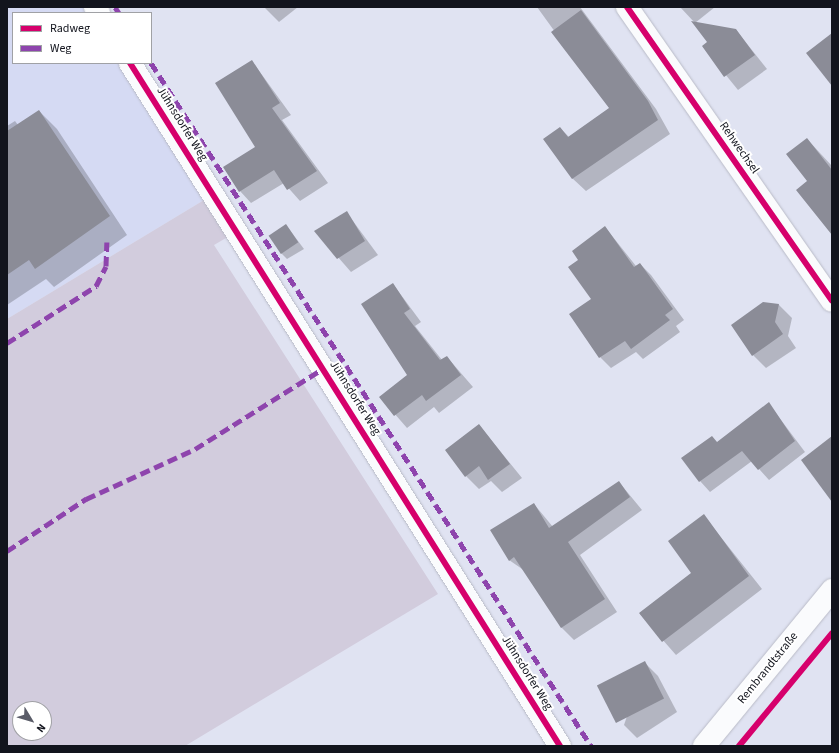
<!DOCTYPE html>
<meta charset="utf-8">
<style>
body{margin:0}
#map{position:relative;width:839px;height:753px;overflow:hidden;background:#e0e3f2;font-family:"Source Sans 3",sans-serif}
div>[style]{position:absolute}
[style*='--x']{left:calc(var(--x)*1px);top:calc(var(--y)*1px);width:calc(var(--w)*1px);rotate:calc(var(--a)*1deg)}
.built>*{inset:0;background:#d5daf3}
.green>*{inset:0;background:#d2ccdd}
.shadow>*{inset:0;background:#0003}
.building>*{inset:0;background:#8b8c97;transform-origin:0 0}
.roads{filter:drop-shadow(0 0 1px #b9bbc7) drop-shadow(0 0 1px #b9bbc7)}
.street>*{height:22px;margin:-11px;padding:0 11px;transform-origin:11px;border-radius:11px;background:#fafbfd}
.quiet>*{height:5px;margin-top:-2.5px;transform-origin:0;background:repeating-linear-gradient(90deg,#8e44ad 0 10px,transparent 0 15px)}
.cycleway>*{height:6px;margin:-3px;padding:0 3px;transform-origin:3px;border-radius:3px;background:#d6006c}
span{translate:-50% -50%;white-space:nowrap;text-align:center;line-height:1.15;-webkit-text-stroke:4px #fff;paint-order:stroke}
.street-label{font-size:12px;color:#12141d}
.frame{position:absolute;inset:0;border:8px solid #12141d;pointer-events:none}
.legend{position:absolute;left:12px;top:12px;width:140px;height:52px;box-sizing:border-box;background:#fff;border:1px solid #a0a1a5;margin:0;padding:5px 7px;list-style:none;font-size:12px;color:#12141d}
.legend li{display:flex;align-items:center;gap:8px;height:20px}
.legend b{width:20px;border:1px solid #a0a1a5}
.north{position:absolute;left:12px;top:701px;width:40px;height:40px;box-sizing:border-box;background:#fff;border:1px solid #a0a1a5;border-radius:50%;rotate:128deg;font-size:11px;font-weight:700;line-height:16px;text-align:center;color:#12141d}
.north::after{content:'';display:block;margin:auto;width:14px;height:18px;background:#5a5c68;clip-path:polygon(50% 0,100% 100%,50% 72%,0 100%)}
</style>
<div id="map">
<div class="built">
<i style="clip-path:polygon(7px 7px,95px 7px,99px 13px,13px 13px,13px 63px,130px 63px,214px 194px,7px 319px)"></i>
</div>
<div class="green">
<i style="clip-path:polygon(evenodd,214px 194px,238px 231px,214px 245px,438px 594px,185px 746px,7px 746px,7px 319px,214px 194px,20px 709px,44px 709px,44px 733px,20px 733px,20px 709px)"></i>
</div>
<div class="shadow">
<i style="clip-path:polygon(264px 7px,298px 7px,279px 22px)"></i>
<i style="clip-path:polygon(537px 7px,580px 7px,656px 109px,670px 134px,586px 191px,572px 178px,560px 128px,569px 137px,610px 108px)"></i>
<i style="clip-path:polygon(680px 7px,715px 7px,695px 23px)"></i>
<i style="clip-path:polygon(736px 30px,767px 69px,738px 90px,703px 47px)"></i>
<i style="clip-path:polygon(252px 61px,291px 115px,282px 120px,328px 183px,300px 201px,284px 183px,251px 203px,240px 191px,257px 147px)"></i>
<i style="clip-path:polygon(39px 111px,57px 129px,127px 235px,54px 287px,46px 279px,7px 305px,7px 126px,15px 121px,18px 125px)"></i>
<i style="clip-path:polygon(807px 139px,832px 166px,832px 231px,808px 181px)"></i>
<i style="clip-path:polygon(347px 213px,378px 255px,351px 272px,316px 232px)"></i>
<i style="clip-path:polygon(286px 225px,304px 249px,287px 259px,281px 253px)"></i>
<i style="clip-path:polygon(605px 227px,636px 266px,640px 264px,651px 275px,684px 320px,676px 326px,680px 332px,643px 359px,636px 352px,611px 368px,600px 357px,593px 299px,579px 260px)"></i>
<i style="clip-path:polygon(393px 284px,421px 322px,415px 326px,442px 360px,447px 357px,473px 387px,439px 413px,434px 407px,407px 428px,380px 397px,408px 375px)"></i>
<i style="clip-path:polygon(764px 303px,779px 305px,792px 318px,788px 336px,796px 348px,766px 368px,753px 355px)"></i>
<i style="clip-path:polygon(769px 404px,805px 452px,769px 480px,752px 461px,710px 492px,700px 481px,718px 443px)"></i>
<i style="clip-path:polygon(479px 425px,522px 478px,502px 492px,491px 481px,479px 489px,466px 476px)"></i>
<i style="clip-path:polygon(619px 482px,642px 510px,580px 555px,617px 612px,574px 640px,561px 627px,525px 571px,509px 560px,534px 504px,553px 527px)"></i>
<i style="clip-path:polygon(704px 516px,762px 589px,676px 655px,640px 614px,693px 573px)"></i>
<i style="clip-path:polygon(645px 663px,658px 676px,677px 712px,637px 738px,624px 725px)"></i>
</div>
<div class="building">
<i style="clip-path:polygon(581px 10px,648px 101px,658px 120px,572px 179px,543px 139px,560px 127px,568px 137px,609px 108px,551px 32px)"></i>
<i style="clip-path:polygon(691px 21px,736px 29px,755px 55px,724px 77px,702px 46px,707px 42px)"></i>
<i style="clip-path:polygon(832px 33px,832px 86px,806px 53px)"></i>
<i style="clip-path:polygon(252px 60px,280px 103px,272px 108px,317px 171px,287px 190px,274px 170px,239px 192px,223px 167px,255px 147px,215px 83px)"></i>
<i style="clip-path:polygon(39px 110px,110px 216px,35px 269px,29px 260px,7px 275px,7px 131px)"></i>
<i style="clip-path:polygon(807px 138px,832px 170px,832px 235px,796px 190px,807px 181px,786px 154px)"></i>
<i style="clip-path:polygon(347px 211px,365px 241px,337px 259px,314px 231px)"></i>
<i style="left:286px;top:224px;width:22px;height:21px;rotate:56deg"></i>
<i style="clip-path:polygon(605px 226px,634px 267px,640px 263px,673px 309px,665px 315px,670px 320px,631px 349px,625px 341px,599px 358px,569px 314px,591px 299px,568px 267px,578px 260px,572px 251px)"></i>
<i style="clip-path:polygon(393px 283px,410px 309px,404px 313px,440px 360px,447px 356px,461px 375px,426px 401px,422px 395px,394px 416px,379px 397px,407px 375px,361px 304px)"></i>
<i style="clip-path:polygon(763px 302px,779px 304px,775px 322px,783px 334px,752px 356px,731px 325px)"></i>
<i style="clip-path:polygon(769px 402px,795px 441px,758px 470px,742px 451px,699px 482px,681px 458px,712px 436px,717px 442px)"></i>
<i style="clip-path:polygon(479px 424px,510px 464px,488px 480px,479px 466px,465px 477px,445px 450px)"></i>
<i style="clip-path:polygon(832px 436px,832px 502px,801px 460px)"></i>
<i style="clip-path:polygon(619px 481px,630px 497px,568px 542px,605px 599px,561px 628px,514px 557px,509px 561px,490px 530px,534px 503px,549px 528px)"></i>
<i style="clip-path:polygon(704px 514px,749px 576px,662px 642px,639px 613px,691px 573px,668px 541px)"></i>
<i style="left:645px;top:661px;width:42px;height:54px;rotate:63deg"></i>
</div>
<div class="roads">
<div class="street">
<i style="--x:95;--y:7;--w:7;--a:56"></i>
<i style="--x:627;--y:7;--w:358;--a:55.1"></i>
<i style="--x:130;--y:63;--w:807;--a:57.81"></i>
<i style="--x:704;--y:746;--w:202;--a:-50.6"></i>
</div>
</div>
<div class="quiet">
<i style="--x:115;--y:7;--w:7;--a:56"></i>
<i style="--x:151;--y:63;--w:812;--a:57.21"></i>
<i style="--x:7;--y:343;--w:106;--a:-32.6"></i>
<i style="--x:96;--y:286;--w:22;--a:-63"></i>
<i style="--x:106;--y:266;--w:24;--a:-88"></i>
<i style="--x:7;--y:551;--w:95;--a:-33.4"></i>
<i style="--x:86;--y:499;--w:120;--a:-24.6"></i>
<i style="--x:195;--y:449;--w:152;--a:-32.1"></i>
</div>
<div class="cycleway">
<i style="--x:627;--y:7;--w:358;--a:55.1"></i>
<i style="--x:130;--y:63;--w:807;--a:57.81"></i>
<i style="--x:739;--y:746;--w:146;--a:-50.5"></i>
</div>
<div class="street-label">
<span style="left:182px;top:124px;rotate:58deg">Jühnsdorfer Weg</span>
<span style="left:739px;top:148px;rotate:55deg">Rehwechsel</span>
<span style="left:355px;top:398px;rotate:58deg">Jühnsdorfer Weg</span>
<span style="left:768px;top:668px;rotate:-51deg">Rembrandtstraße</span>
<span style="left:527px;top:673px;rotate:58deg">Jühnsdorfer Weg</span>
</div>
<div class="frame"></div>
<ul class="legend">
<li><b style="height:5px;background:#d6006c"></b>Radweg</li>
<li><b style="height:5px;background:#8e44ad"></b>Weg</li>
</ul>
<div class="north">N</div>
</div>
